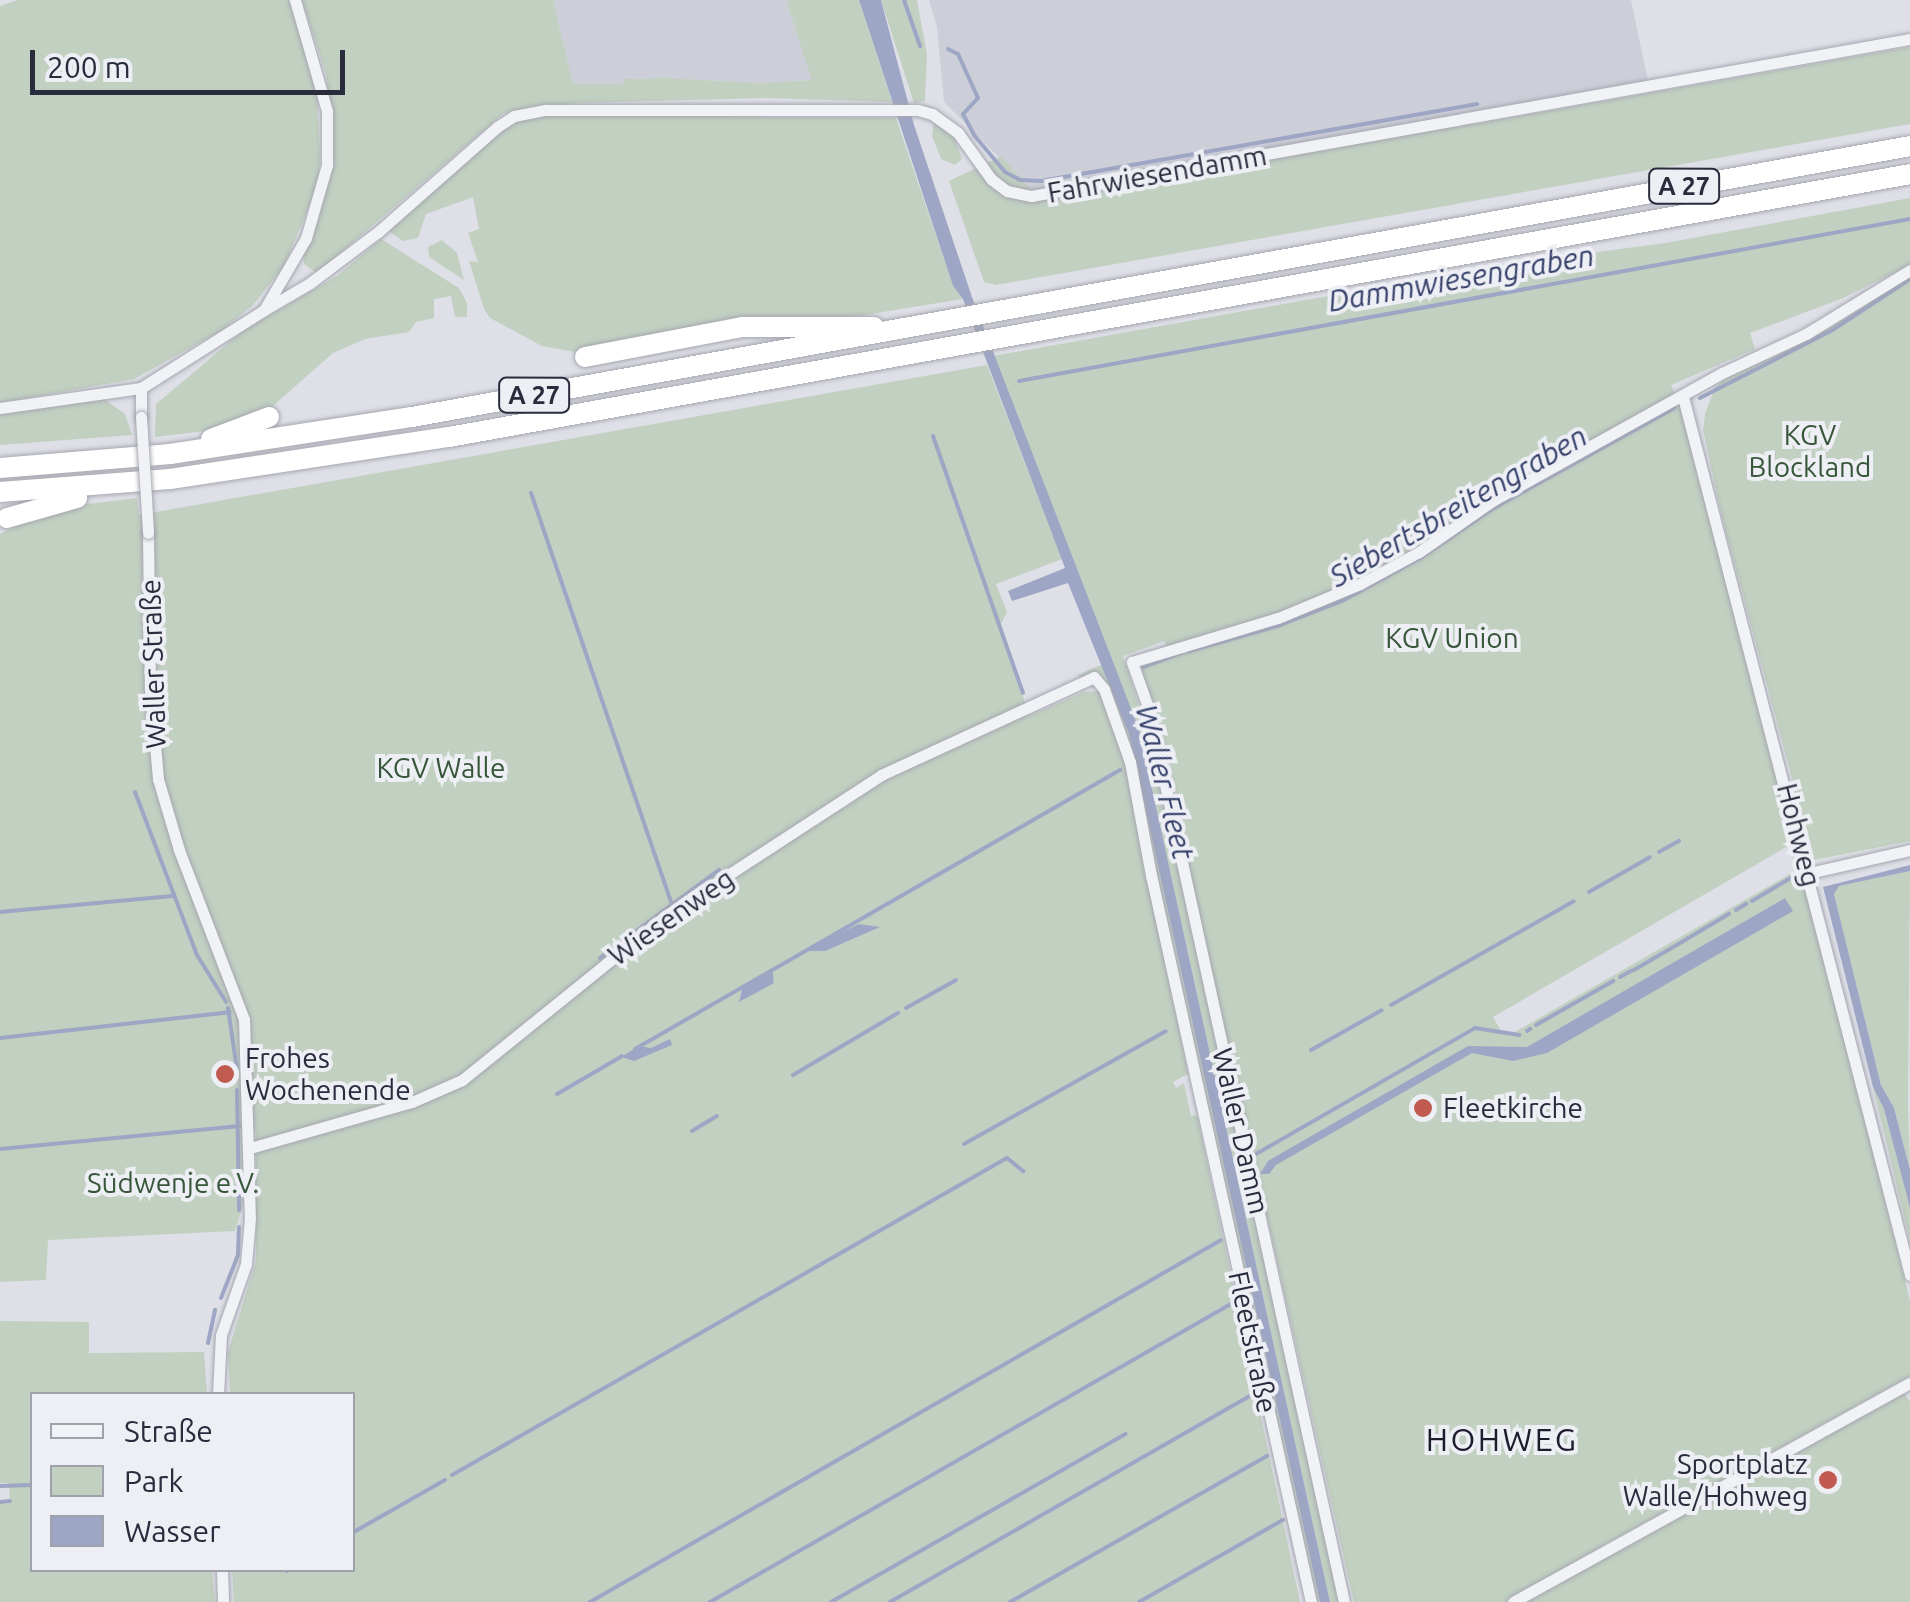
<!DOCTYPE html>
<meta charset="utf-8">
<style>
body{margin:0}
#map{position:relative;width:1910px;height:1602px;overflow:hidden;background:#dfe0e7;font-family:Ubuntu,sans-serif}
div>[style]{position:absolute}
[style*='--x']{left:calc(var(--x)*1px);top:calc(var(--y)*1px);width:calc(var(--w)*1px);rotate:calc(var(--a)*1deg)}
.built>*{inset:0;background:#cdcfd8}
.green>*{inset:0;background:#c1d0c1}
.water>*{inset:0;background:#9da6c4}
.stream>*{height:4px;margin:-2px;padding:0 2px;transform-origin:2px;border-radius:2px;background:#9da6c4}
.roads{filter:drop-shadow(0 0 2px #a5a6b0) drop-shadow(0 0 2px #a5a6b0)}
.minor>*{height:11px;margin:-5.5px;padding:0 5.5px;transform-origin:5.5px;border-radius:5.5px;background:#f1f2f6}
.motorway>*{height:20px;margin:-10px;padding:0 10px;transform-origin:10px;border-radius:10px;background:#fff}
.bridges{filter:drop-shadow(0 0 2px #a5a6b0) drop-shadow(0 0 2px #a5a6b0)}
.minor-bridge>*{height:11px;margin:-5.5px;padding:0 5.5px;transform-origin:5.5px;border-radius:5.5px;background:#f1f2f6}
.dots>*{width:28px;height:28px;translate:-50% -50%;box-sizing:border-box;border:5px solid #eeeff5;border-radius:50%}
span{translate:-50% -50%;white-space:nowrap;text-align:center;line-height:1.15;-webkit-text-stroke:8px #eeeff5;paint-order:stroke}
.shield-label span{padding:2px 8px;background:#eeeff5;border:2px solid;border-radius:8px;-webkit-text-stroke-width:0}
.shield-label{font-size:25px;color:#292c3c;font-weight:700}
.street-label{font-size:28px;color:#292c3c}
.park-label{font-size:28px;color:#38573a}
.poi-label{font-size:28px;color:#292c3c}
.left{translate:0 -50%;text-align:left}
.right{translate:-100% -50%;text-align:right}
.water-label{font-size:30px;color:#37426c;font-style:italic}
.quarter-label{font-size:32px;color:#1c1d2d;letter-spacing:2.5px}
.legend{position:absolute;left:30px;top:1392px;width:325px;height:180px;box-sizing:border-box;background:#eeeff5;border:2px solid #9fa1ab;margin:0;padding:12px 18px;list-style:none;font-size:30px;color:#292c3c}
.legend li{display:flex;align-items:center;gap:20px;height:50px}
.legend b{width:50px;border:2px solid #9fa1ab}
.scale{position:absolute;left:30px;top:50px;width:315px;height:45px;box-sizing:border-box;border:5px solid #292c3c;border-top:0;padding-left:12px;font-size:30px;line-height:35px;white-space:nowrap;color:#292c3c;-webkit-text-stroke:8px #eeeff5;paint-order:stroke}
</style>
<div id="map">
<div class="built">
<i style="clip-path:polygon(553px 0,786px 0,813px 80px,761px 83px,664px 78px,624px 79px,624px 84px,573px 84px)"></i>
<i style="clip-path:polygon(929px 0,1631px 0,1648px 81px,1032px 191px,944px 102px,937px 27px)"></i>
</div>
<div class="green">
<i style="clip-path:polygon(18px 0,289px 0,317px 92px,320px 159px,318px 185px,284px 266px,253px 305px,222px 330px,134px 379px,0 403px,0 6px)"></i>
<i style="clip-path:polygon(302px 0,553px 0,573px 84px,623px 84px,624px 79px,665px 78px,760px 83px,812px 80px,786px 0,859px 0,892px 102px,766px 98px,577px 103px,504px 113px,317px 273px,304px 264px,303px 253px,318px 220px,333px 134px,326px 74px)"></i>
<i style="clip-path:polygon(881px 0,917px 0,927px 54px,925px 101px,914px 103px)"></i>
<i style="clip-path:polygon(1910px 47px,1910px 124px,996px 285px,984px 282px,949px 181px,1001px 156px,1032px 191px,1472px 113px,1475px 124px)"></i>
<i style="clip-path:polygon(536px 115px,896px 118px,953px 286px,963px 299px,852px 317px,706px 327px,575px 352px,542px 346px,490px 318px,484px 309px,469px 261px,478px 262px,468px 233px,479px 229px,473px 197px,426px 214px,418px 238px,403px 241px,390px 232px,391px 225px,507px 123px)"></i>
<i style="clip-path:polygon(934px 122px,954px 137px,962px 159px,955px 165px,941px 159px,932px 136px)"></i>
<i style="clip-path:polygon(1910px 198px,1910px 265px,1841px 299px,1750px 333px,1755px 349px,1671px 385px,1682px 408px,1795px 842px,1493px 1017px,1501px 1031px,1513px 1033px,1802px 867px,1910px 1301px,1910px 1376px,1597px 1549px,1606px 1557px,1903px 1392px,1910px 1402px,1910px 1602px,1354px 1602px,1190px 876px,1171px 768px,1140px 667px,1170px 656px,1164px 641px,1123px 656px,1146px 726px,1340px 1602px,1330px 1602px,1139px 729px,993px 356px,1501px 265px,1665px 243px)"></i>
<i style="clip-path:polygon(381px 239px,459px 288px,467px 303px,467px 317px,455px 317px,451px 296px,434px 299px,434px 318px,416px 322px,409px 332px,365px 339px,333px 353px,266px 412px,205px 431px,155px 437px,156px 404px,244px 330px,337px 276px)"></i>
<i style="clip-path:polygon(442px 240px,457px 253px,464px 280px,429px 257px,428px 247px)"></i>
<i style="clip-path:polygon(1910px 276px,1910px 841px,1814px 860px,1721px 513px,1703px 430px,1705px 414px,1715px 387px,1726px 378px,1786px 350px)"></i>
<i style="clip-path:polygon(987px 365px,1062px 559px,996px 584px,1007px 612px,1001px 624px,1029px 716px,1084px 692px,1099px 691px,1125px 763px,1188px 1074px,1173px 1082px,1176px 1088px,1184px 1083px,1191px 1116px,1197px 1115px,1300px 1602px,234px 1602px,232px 1570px,352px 1570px,352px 1394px,230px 1394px,228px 1352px,256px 1261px,256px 1132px,243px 1130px,243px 1205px,235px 1231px,48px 1240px,46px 1280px,0 1282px,0 534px,54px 508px,137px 498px,139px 515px)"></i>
<i style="clip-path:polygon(104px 399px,125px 414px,132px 435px,0 445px,0 415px)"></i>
<i style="clip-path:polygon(1103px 664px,1129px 734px,1320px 1602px,1314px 1602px,1108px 688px,1080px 680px,1078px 675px)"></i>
<i style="clip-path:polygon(1910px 871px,1908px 1105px,1910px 1170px,1894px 1108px,1881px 1085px,1834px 894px,1838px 886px)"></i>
<i style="clip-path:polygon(1873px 1087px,1884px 1109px,1910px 1208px,1910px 1241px)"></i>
<i style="clip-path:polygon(0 1321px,89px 1322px,89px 1353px,204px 1352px,207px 1394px,32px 1394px,32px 1570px,212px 1570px,215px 1602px,0 1602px,0 1504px,10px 1503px,9px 1483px,0 1483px)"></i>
</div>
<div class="water">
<i style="clip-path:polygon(859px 0,881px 0,914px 125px,972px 297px,1139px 729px,1330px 1602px,1320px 1602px,1129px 734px,1068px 583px,1012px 601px,1008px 591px,1065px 568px,963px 299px,953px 286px)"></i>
<i style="clip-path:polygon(1910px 865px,1910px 871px,1839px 886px,1834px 894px,1881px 1085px,1894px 1108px,1910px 1170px,1910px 1208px,1884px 1109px,1873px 1087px,1823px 887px)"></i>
<i style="clip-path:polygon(1785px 898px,1793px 911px,1547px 1053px,1513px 1061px,1472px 1053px,1276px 1165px,1269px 1174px,1260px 1174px,1268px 1161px,1468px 1046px,1527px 1047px)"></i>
<i style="clip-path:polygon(859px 924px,880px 927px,825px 951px,802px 951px)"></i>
<i style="clip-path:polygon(772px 968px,774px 983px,739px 1002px,743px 986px)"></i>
<i style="clip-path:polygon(670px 1039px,672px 1045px,634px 1061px,621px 1057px,639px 1046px,651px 1048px)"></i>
</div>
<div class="stream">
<i style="--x:904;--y:0;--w:49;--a:70.8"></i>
<i style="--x:948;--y:49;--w:11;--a:27"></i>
<i style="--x:958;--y:54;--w:48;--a:65.6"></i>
<i style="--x:978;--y:98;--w:22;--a:133"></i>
<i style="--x:963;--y:114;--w:24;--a:62"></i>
<i style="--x:974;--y:135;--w:48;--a:50"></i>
<i style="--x:1005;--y:172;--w:17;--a:28"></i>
<i style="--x:1020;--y:180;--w:21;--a:3"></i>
<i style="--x:1041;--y:181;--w:443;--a:-10"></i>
<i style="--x:1019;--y:381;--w:906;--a:-10.3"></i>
<i style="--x:1700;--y:398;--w:151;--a:-27.2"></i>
<i style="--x:1834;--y:329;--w:91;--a:-33.3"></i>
<i style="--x:933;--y:436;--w:272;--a:70.7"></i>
<i style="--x:531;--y:493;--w:433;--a:71.1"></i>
<i style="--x:1189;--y:651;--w:95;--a:-15.9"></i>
<i style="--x:1280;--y:625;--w:66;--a:-21.2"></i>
<i style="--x:1342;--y:601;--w:89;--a:-28.9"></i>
<i style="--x:1420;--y:558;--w:87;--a:-34.2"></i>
<i style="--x:1492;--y:509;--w:208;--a:-29"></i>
<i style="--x:1144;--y:667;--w:39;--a:-21"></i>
<i style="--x:135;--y:792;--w:174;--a:69.2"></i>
<i style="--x:197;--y:955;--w:55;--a:58.3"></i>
<i style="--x:1659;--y:852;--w:23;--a:-29"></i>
<i style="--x:1589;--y:892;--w:70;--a:-29.8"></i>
<i style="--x:1752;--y:901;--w:49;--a:-30.8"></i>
<i style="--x:1736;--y:910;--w:12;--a:-31"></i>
<i style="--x:0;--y:912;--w:173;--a:-5.3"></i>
<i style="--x:1675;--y:946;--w:63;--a:-30.7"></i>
<i style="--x:600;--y:958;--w:148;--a:-36.5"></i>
<i style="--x:1634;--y:970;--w:45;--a:-30.5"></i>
<i style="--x:1620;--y:977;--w:13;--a:-29"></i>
<i style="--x:1391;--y:1005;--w:210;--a:-29.6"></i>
<i style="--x:228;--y:1008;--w:63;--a:81.7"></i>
<i style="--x:906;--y:1008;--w:57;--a:-29.2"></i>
<i style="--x:1536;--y:1025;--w:89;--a:-29.7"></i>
<i style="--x:1527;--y:1031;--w:4;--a:-34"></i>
<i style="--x:0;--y:1038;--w:231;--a:-6.4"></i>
<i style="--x:635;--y:1049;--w:560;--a:-29.91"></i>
<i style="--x:1311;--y:1050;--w:81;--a:-29.4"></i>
<i style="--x:793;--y:1075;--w:122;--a:-30.6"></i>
<i style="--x:237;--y:1090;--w:120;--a:89"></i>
<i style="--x:557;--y:1094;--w:75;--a:-30.3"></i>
<i style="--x:692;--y:1131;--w:29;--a:-31"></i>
<i style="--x:964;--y:1144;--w:231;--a:-29.2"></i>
<i style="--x:0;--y:1149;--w:241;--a:-5.5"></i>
<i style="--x:1256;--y:1154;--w:253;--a:-29.9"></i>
<i style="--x:1475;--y:1028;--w:45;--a:9"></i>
<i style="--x:221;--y:1298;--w:46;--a:-68.4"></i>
<i style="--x:238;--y:1255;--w:28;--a:-88"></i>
<i style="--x:208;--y:1343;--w:34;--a:-78"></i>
<i style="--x:452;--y:1475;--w:639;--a:-29.73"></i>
<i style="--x:1007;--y:1158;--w:21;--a:39"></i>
<i style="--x:0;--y:1486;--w:32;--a:-2"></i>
<i style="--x:0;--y:1502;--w:10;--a:-6"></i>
<i style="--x:352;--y:1533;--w:107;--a:-29.7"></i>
<i style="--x:287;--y:1571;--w:2;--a:-27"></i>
<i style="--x:590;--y:1602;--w:727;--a:-29.84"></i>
<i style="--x:710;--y:1602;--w:600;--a:-29.77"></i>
<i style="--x:831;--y:1602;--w:339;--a:-29.7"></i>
<i style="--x:890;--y:1602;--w:423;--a:-29.8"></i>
<i style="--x:1010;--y:1602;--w:296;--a:-29.6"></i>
<i style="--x:1139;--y:1602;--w:166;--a:-29.7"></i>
</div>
<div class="roads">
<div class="minor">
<i style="--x:264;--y:310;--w:53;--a:-30.4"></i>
<i style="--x:310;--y:283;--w:85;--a:-36.9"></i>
<i style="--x:378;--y:232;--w:159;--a:-41.4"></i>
<i style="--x:497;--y:127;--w:20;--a:-33"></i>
<i style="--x:514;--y:116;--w:33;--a:-11"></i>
<i style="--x:546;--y:110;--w:372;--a:0"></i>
<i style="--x:918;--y:110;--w:15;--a:16"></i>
<i style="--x:932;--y:114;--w:32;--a:36"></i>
<i style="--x:958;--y:133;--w:57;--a:54.3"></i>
<i style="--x:991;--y:179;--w:20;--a:37"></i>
<i style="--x:1007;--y:191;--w:25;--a:12"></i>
<i style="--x:1031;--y:196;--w:893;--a:-10.13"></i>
<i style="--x:141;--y:388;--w:29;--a:90"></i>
<i style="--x:1683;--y:397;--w:907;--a:75.5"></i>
<i style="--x:0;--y:408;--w:142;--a:-8.1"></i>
<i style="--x:141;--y:388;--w:146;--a:-32.4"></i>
<i style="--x:264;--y:310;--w:83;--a:-59.7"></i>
<i style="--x:306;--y:238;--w:76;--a:-74"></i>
<i style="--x:327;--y:165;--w:54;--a:-90"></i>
<i style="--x:327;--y:111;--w:116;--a:-106.1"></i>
<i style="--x:148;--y:533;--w:156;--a:89.3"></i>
<i style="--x:150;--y:689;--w:90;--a:84.9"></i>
<i style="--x:158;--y:779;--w:74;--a:73.5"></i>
<i style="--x:179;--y:850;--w:181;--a:69"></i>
<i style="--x:244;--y:1019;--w:199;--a:88.3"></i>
<i style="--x:250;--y:1218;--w:46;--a:95"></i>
<i style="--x:246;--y:1264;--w:75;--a:109.4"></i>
<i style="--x:221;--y:1335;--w:59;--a:92.9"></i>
<i style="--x:1809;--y:873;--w:104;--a:-12.8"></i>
<i style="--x:250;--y:1148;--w:168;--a:-15.9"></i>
<i style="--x:412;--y:1102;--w:55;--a:-23.7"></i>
<i style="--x:462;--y:1080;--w:261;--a:-38.9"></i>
<i style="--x:665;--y:916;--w:258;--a:-33.1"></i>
<i style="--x:881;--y:775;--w:234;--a:-24.7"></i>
<i style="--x:1094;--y:677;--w:16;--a:50"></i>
<i style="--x:1104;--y:689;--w:77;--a:70.4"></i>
<i style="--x:1130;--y:762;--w:115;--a:79.5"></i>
<i style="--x:1151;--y:875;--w:744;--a:77.59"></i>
<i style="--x:222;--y:1570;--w:32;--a:88"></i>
<i style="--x:1344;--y:1602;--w:916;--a:-102.35"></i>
<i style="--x:1148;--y:707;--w:48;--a:-109.6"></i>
<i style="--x:1132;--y:662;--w:152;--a:-16.8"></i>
<i style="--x:1278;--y:618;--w:89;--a:-22.5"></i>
<i style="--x:1360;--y:584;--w:67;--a:-28.5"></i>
<i style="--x:1419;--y:552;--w:89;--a:-34.9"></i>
<i style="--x:1492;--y:501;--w:263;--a:-29.1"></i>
<i style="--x:1722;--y:373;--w:93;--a:-24.9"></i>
<i style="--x:1806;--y:334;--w:122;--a:-31.6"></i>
<i style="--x:1513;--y:1602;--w:453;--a:-28.9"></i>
</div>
<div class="motorway">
<i style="--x:585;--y:357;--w:160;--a:-10.8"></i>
<i style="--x:742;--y:327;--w:132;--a:0"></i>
<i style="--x:211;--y:439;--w:62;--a:-20.8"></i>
<i style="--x:0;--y:468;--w:171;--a:-4.7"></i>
<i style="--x:170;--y:454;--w:245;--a:-8.7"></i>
<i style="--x:412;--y:417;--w:1522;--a:-10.25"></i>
<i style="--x:0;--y:492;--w:170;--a:-4.4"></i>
<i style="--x:170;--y:479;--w:282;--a:-8.6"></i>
<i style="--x:449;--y:437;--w:1484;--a:-10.2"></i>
<i style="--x:7;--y:518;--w:73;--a:-15.9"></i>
</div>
</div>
<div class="bridges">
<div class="minor-bridge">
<i style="--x:141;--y:417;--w:116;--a:86.5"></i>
</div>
</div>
<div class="dots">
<i style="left:225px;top:1074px;background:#c15b4f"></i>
<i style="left:1423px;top:1108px;background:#c15b4f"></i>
<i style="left:1828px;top:1480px;background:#c15b4f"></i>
</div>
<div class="shield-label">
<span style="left:1684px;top:186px">A 27</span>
<span style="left:534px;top:395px">A 27</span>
</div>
<div class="street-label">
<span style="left:1157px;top:174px;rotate:-10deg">Fahrwiesendamm</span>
<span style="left:153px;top:664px;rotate:-92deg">Waller Straße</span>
<span style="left:1799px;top:835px;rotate:76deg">Hohweg</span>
<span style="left:671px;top:917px;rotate:-35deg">Wiesenweg</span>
<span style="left:1241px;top:1131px;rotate:77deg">Waller Damm</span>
<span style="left:1253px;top:1342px;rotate:78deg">Fleetstraße</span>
</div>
<div class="park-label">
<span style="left:1810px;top:451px">KGV<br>Blockland</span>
<span style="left:1452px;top:638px">KGV Union</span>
<span style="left:441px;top:768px">KGV Walle</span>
<span style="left:173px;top:1183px">Südwenje e.V.</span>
</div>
<div class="poi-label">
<span class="left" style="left:245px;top:1074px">Frohes<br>Wochenende</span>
<span class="left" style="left:1443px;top:1108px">Fleetkirche</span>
<span class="right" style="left:1808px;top:1480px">Sportplatz<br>Walle/Hohweg</span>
</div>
<div class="water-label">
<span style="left:1461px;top:278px;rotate:-10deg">Dammwiesengraben</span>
<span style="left:1458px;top:506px;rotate:-30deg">Siebertsbreitengraben</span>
<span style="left:1165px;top:782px;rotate:76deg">Waller Fleet</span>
</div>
<div class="quarter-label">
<span style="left:1502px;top:1439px">HOHWEG</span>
</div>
<ul class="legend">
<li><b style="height:12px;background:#f1f2f6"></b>Straße</li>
<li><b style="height:28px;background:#c1d0c1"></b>Park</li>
<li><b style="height:28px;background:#9da6c4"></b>Wasser</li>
</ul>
<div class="scale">200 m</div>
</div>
